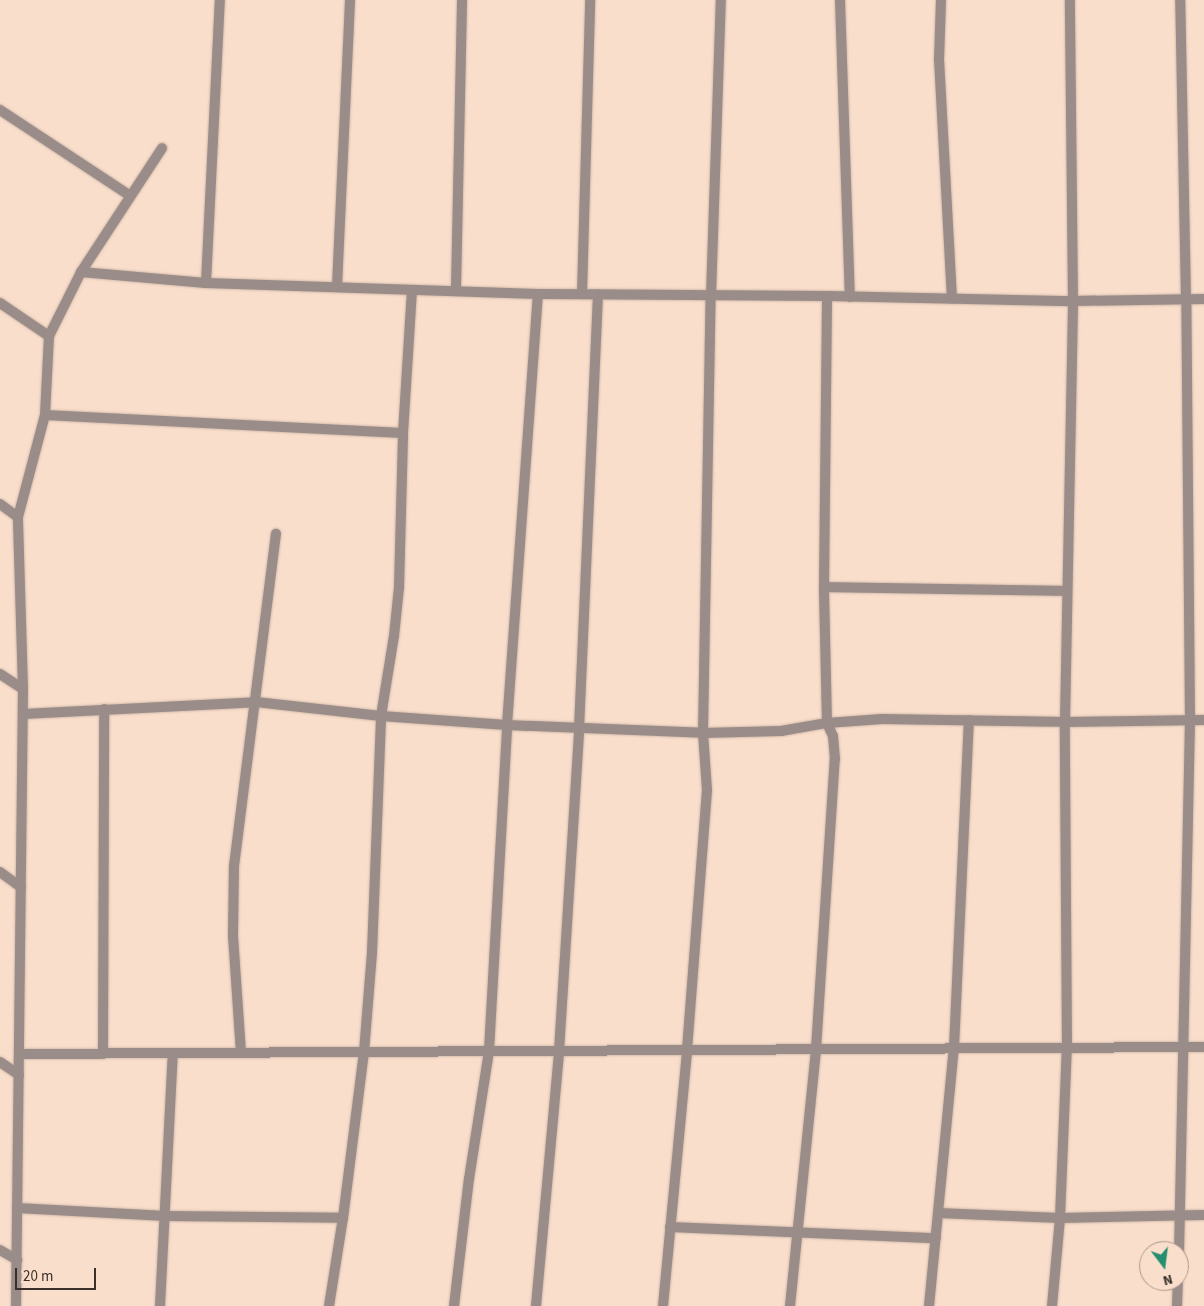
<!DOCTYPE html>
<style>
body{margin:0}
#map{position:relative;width:1204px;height:1306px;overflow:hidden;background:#f9decb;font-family:"Source Sans 3",sans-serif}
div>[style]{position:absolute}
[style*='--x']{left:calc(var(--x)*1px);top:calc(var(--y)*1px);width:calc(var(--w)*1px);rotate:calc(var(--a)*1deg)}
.roads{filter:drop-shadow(0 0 1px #d3bbab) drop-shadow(0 0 1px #d3bbab)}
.street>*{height:10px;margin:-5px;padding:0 5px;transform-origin:5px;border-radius:5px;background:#9a8c89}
span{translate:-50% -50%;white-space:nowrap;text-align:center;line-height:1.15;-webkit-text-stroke:4px #f9decb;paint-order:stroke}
.north{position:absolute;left:1139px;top:1241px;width:50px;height:50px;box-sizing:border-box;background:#f9decb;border:1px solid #ad988a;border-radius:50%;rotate:165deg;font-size:14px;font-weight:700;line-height:20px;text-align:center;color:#3a3029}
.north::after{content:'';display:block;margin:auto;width:18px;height:22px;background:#248f6e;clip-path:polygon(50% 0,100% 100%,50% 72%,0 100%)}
.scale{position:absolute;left:15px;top:1268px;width:81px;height:22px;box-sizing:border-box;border:2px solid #3a3029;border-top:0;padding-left:6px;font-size:15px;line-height:18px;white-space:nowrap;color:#3a3029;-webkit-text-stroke:4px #f9decb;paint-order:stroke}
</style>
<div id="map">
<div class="roads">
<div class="street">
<i style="--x:840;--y:0;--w:297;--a:88.1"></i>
<i style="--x:941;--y:0;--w:59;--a:91.9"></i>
<i style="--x:939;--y:59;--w:240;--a:86.9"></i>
<i style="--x:0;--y:110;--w:154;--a:33.4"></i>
<i style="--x:81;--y:272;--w:125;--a:5"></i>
<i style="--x:206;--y:283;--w:332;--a:1.9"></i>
<i style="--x:538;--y:294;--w:289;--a:0.4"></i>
<i style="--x:827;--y:296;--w:246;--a:1.2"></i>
<i style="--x:1073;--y:301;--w:131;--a:-0.9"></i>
<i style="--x:206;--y:283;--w:283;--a:-87.2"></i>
<i style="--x:337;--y:287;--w:287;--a:-87.4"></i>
<i style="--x:456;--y:289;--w:289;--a:-88.8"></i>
<i style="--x:582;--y:294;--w:294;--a:-88.4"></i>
<i style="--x:0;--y:303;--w:59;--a:34"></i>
<i style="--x:45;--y:415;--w:358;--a:2.9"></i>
<i style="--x:0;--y:504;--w:22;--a:36"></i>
<i style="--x:824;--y:587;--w:243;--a:0.9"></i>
<i style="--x:0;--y:674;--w:27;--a:33"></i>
<i style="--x:23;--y:714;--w:233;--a:-2.9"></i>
<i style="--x:256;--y:702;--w:126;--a:6.4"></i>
<i style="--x:381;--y:716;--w:126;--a:4.1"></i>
<i style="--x:507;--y:725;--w:196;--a:2.3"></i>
<i style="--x:703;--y:733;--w:78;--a:-1.5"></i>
<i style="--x:781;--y:731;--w:47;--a:-9.9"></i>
<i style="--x:827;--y:723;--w:55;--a:-4.2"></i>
<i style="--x:882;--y:719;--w:183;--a:0.9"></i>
<i style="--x:1065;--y:722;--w:139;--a:-0.8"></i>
<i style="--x:0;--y:872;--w:26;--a:36"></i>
<i style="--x:241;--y:1053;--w:118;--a:-93.9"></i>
<i style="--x:233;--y:935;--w:69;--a:-89.2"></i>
<i style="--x:234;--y:866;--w:335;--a:-82.8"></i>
<i style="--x:19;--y:1054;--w:1185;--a:-0.34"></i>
<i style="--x:103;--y:1054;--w:345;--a:-89.8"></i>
<i style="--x:0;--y:1062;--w:23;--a:34"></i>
<i style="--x:17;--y:1208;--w:149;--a:3.1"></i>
<i style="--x:166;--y:1216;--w:177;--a:0.6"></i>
<i style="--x:938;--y:1213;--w:122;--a:2.3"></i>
<i style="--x:1060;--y:1218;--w:144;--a:-1.2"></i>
<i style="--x:670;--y:1227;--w:266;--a:2.4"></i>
<i style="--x:0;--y:1250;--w:20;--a:30"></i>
<i style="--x:1179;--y:1254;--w:533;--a:-88.82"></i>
<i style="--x:1190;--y:721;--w:421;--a:-90.5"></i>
<i style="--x:1186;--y:300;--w:300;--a:-91.1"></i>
<i style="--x:16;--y:1306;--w:617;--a:-89.35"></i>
<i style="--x:23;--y:689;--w:172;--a:-91.7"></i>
<i style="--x:18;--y:517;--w:106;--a:-75.2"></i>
<i style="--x:45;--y:415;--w:79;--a:-87.1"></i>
<i style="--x:49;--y:336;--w:72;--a:-63.4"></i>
<i style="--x:81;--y:272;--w:148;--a:-56.8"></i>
<i style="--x:160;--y:1306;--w:253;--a:-87.1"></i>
<i style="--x:329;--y:1306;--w:89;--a:-81"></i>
<i style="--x:343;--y:1218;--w:167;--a:-82.8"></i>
<i style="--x:364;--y:1052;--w:99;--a:-85.4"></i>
<i style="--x:372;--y:953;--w:237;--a:-87.8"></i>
<i style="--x:381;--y:716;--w:81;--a:-80.8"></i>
<i style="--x:394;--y:636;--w:48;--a:-84.1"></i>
<i style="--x:399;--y:588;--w:155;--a:-88.5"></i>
<i style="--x:403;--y:433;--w:143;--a:-86.4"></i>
<i style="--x:454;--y:1306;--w:128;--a:-83.3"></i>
<i style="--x:469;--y:1179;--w:130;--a:-81.1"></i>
<i style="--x:489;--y:1051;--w:326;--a:-86.8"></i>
<i style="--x:507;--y:725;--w:432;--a:-85.9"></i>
<i style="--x:536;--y:1306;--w:256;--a:-84.8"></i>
<i style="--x:559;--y:1051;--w:323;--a:-86.4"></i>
<i style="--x:579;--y:729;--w:435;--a:-87.5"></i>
<i style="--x:663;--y:1306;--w:257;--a:-84.6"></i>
<i style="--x:687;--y:1050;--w:261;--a:-85.6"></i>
<i style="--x:707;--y:790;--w:57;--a:-94"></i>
<i style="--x:703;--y:733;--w:437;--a:-89"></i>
<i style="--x:711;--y:296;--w:296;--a:-88.1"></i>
<i style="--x:790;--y:1306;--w:258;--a:-84.2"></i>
<i style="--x:816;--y:1049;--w:291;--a:-86.3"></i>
<i style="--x:835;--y:759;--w:23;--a:-95"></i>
<i style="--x:833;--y:736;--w:14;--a:-115"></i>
<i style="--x:827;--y:723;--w:136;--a:-91.3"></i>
<i style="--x:824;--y:587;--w:291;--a:-89.4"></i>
<i style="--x:929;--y:1306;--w:259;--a:-84.5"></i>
<i style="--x:954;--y:1048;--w:328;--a:-87.4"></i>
<i style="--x:1052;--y:1306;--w:88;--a:-84.8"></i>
<i style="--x:1060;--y:1218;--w:171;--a:-87.7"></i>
<i style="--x:1067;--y:1047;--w:325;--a:-90.4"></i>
<i style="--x:1065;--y:722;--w:421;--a:-88.9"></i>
<i style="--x:1073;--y:301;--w:301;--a:-90.6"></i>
<i style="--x:1177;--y:1306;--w:25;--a:-88"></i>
</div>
</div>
<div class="north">N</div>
<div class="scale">20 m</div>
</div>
